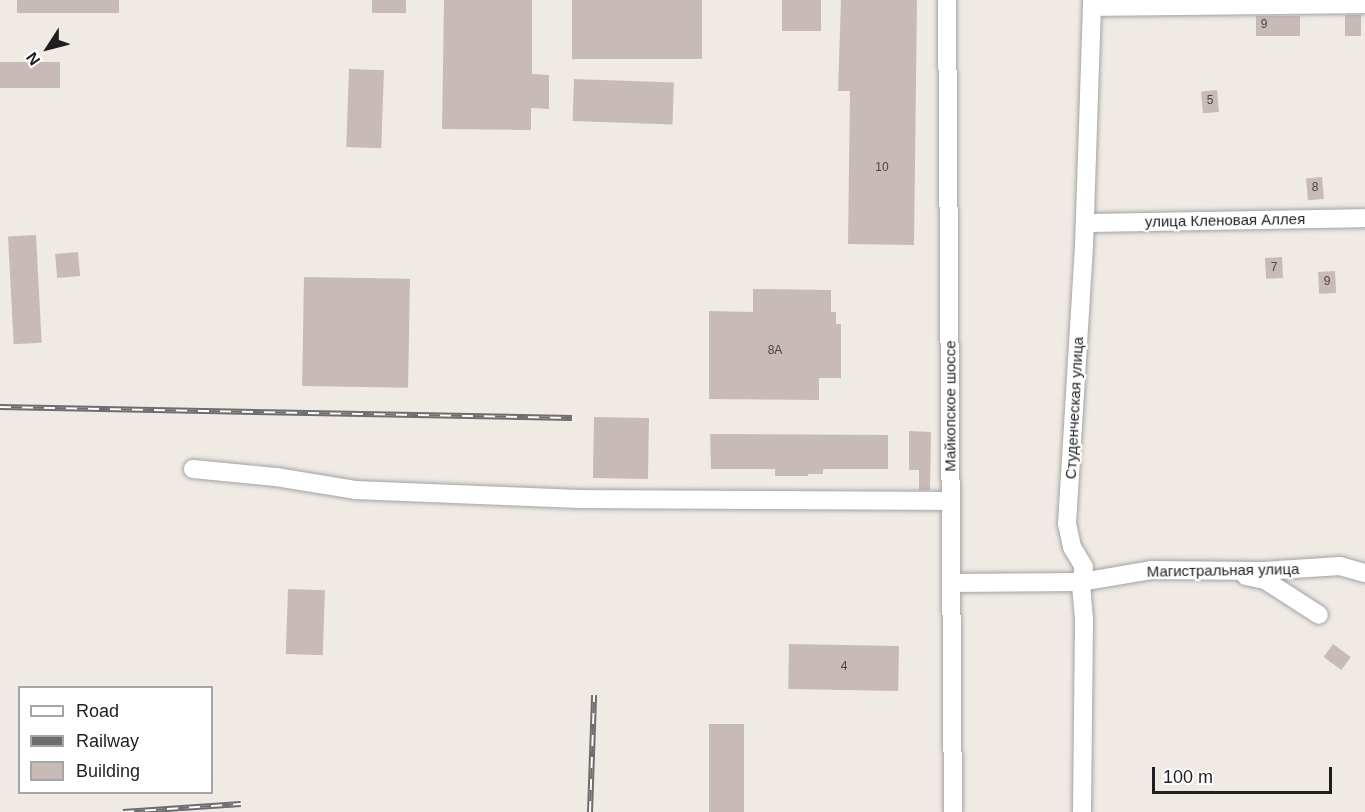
<!DOCTYPE html>
<meta charset="utf-8">
<style>
body{margin:0}
#map{position:relative;width:1365px;height:812px;overflow:hidden;background:#f0eae4;font-family:Helvetica,sans-serif}
div>[style]{position:absolute}
[style*='--x']{left:calc(var(--x)*1px);top:calc(var(--y)*1px);width:calc(var(--w)*1px);rotate:calc(var(--a)*1deg)}
.building>*{inset:0;background:#c8bbb7;transform-origin:0 0}
.roads{filter:drop-shadow(0 0 2px #a3a3a3) drop-shadow(0 0 2px #a3a3a3)}
.minor>*{height:18px;margin:-9px;padding:0 9px;transform-origin:9px;border-radius:9px;background:#fff}
.rail>*{height:6px;margin-top:-3px;transform-origin:0;background:repeating-linear-gradient(90deg,#fff 0 11px,#6d6d6d 0 22px);box-sizing:border-box;border-block:2px solid #6d6d6d}
span{translate:-50% -50%;white-space:nowrap;text-align:center;line-height:1.15;-webkit-text-stroke:4.5px #fff;paint-order:stroke}
.number-label{font-size:12px;color:#494645}
.number-label span{-webkit-text-stroke-width:0}
.street-label{font-size:15px;color:#1f1f1f}
.legend{position:absolute;left:18px;top:686px;width:195px;height:108px;box-sizing:border-box;background:#fff;border:2px solid #a5a5a5;margin:0;padding:8px 10px;list-style:none;font-size:18px;color:#1f1f1f}
.legend li{display:flex;align-items:center;gap:12px;height:30px}
.legend b{width:30px;border:2px solid #a5a5a5}
.north{position:absolute;left:18px;top:18px;width:60px;height:60px;-webkit-text-stroke:4px #fff;paint-order:stroke;rotate:234deg;font-size:16px;font-weight:700;line-height:24px;text-align:center;color:#1f1f1f}
.north::after{content:'';display:block;margin:auto;width:21px;height:27px;background:#1f1f1f;clip-path:polygon(50% 0,100% 100%,50% 72%,0 100%)}
.scale{position:absolute;left:1152px;top:767px;width:180px;height:27px;box-sizing:border-box;border:3px solid #1f1f1f;border-top:0;padding-left:8px;font-size:18px;line-height:21px;white-space:nowrap;color:#1f1f1f;-webkit-text-stroke:4px #fff;paint-order:stroke}
</style>
<div id="map">
<div class="building">
<i style="left:17px;top:0;width:102px;height:13px"></i>
<i style="left:372px;top:0;width:34px;height:13px"></i>
<i style="clip-path:polygon(444px 0,532px 0,532px 74px,549px 75px,549px 109px,531px 108px,531px 130px,442px 129px)"></i>
<i style="left:572px;top:0;width:130px;height:59px"></i>
<i style="left:782px;top:0;width:39px;height:31px"></i>
<i style="clip-path:polygon(841px 0,917px 0,914px 245px,848px 244px,850px 91px,838px 91px)"></i>
<i style="left:1345px;top:15px;width:16px;height:21px"></i>
<i style="left:1256px;top:16px;width:44px;height:20px"></i>
<i style="left:60px;top:62px;width:26px;height:60px;rotate:90deg"></i>
<i style="left:349px;top:69px;width:35px;height:78px;rotate:2deg"></i>
<i style="left:574px;top:79px;width:100px;height:42px;rotate:2deg"></i>
<i style="left:1217px;top:90px;width:22px;height:16px;rotate:85deg"></i>
<i style="left:1322px;top:177px;width:22px;height:16px;rotate:85deg"></i>
<i style="left:36px;top:235px;width:108px;height:28px;rotate:87deg"></i>
<i style="left:78px;top:252px;width:24px;height:23px;rotate:85deg"></i>
<i style="left:1282px;top:257px;width:21px;height:17px;rotate:87deg"></i>
<i style="left:1335px;top:271px;width:22px;height:17px;rotate:87deg"></i>
<i style="left:304px;top:277px;width:106px;height:109px;rotate:1deg"></i>
<i style="clip-path:polygon(753px 289px,831px 290px,831px 312px,836px 312px,836px 324px,841px 324px,841px 378px,819px 378px,819px 400px,709px 399px,709px 311px,753px 312px)"></i>
<i style="left:594px;top:417px;width:55px;height:61px;rotate:1deg"></i>
<i style="clip-path:polygon(909px 431px,931px 432px,930px 490px,919px 490px,919px 470px,909px 470px)"></i>
<i style="clip-path:polygon(710px 434px,888px 435px,888px 469px,823px 469px,823px 474px,808px 474px,808px 476px,775px 476px,775px 469px,711px 469px)"></i>
<i style="left:288px;top:589px;width:37px;height:65px;rotate:2deg"></i>
<i style="left:789px;top:644px;width:110px;height:45px;rotate:1deg"></i>
<i style="left:1333px;top:644px;width:22px;height:16px;rotate:36deg"></i>
<i style="left:709px;top:724px;width:35px;height:88px"></i>
</div>
<div class="roads">
<div class="minor">
<i style="--x:947;--y:0;--w:812;--a:89.58"></i>
<i style="--x:1092;--y:7;--w:273;--a:-0.6"></i>
<i style="--x:1085;--y:223;--w:280;--a:-1"></i>
<i style="--x:193;--y:469;--w:83;--a:5.5"></i>
<i style="--x:276;--y:477;--w:80;--a:9.3"></i>
<i style="--x:355;--y:490;--w:224;--a:2.3"></i>
<i style="--x:579;--y:499;--w:372;--a:0.3"></i>
<i style="--x:1246;--y:576;--w:19;--a:12"></i>
<i style="--x:1265;--y:580;--w:64;--a:32.9"></i>
<i style="--x:951;--y:583;--w:130;--a:-0.4"></i>
<i style="--x:1081;--y:582;--w:71;--a:-9.7"></i>
<i style="--x:1151;--y:570;--w:112;--a:0.5"></i>
<i style="--x:1263;--y:571;--w:77;--a:-3.7"></i>
<i style="--x:1340;--y:566;--w:26;--a:16"></i>
<i style="--x:1082;--y:812;--w:193;--a:-89.4"></i>
<i style="--x:1084;--y:619;--w:37;--a:-95"></i>
<i style="--x:1081;--y:582;--w:15;--a:-79"></i>
<i style="--x:1084;--y:567;--w:23;--a:-121"></i>
<i style="--x:1072;--y:547;--w:24;--a:-102"></i>
<i style="--x:1067;--y:524;--w:279;--a:-86.5"></i>
<i style="--x:1084;--y:246;--w:246;--a:-88.1"></i>
</div>
</div>
<div class="rail">
<i style="--x:0;--y:407;--w:572;--a:1.1"></i>
<i style="--x:123;--y:812;--w:118;--a:-3.9"></i>
<i style="--x:590;--y:812;--w:117;--a:-88"></i>
</div>
<div class="number-label">
<span style="left:1264px;top:25px">9</span>
<span style="left:1210px;top:101px">5</span>
<span style="left:882px;top:168px">10</span>
<span style="left:1315px;top:188px">8</span>
<span style="left:1274px;top:268px">7</span>
<span style="left:1327px;top:282px">9</span>
<span style="left:775px;top:351px">8А</span>
<span style="left:844px;top:667px">4</span>
</div>
<div class="street-label">
<span style="left:1225px;top:220px;rotate:-1deg">улица Кленовая Аллея</span>
<span style="left:950px;top:406px;rotate:-90deg">Майкопское шоссе</span>
<span style="left:1074px;top:408px;rotate:-87deg">Студенческая улица</span>
<span style="left:1223px;top:570px;rotate:-1deg">Магистральная улица</span>
</div>
<ul class="legend">
<li><b style="height:8px;background:#fff"></b>Road</li>
<li><b style="height:8px;background:#6d6d6d"></b>Railway</li>
<li><b style="height:16px;background:#c8bbb7"></b>Building</li>
</ul>
<div class="north">N</div>
<div class="scale">100 m</div>
</div>
